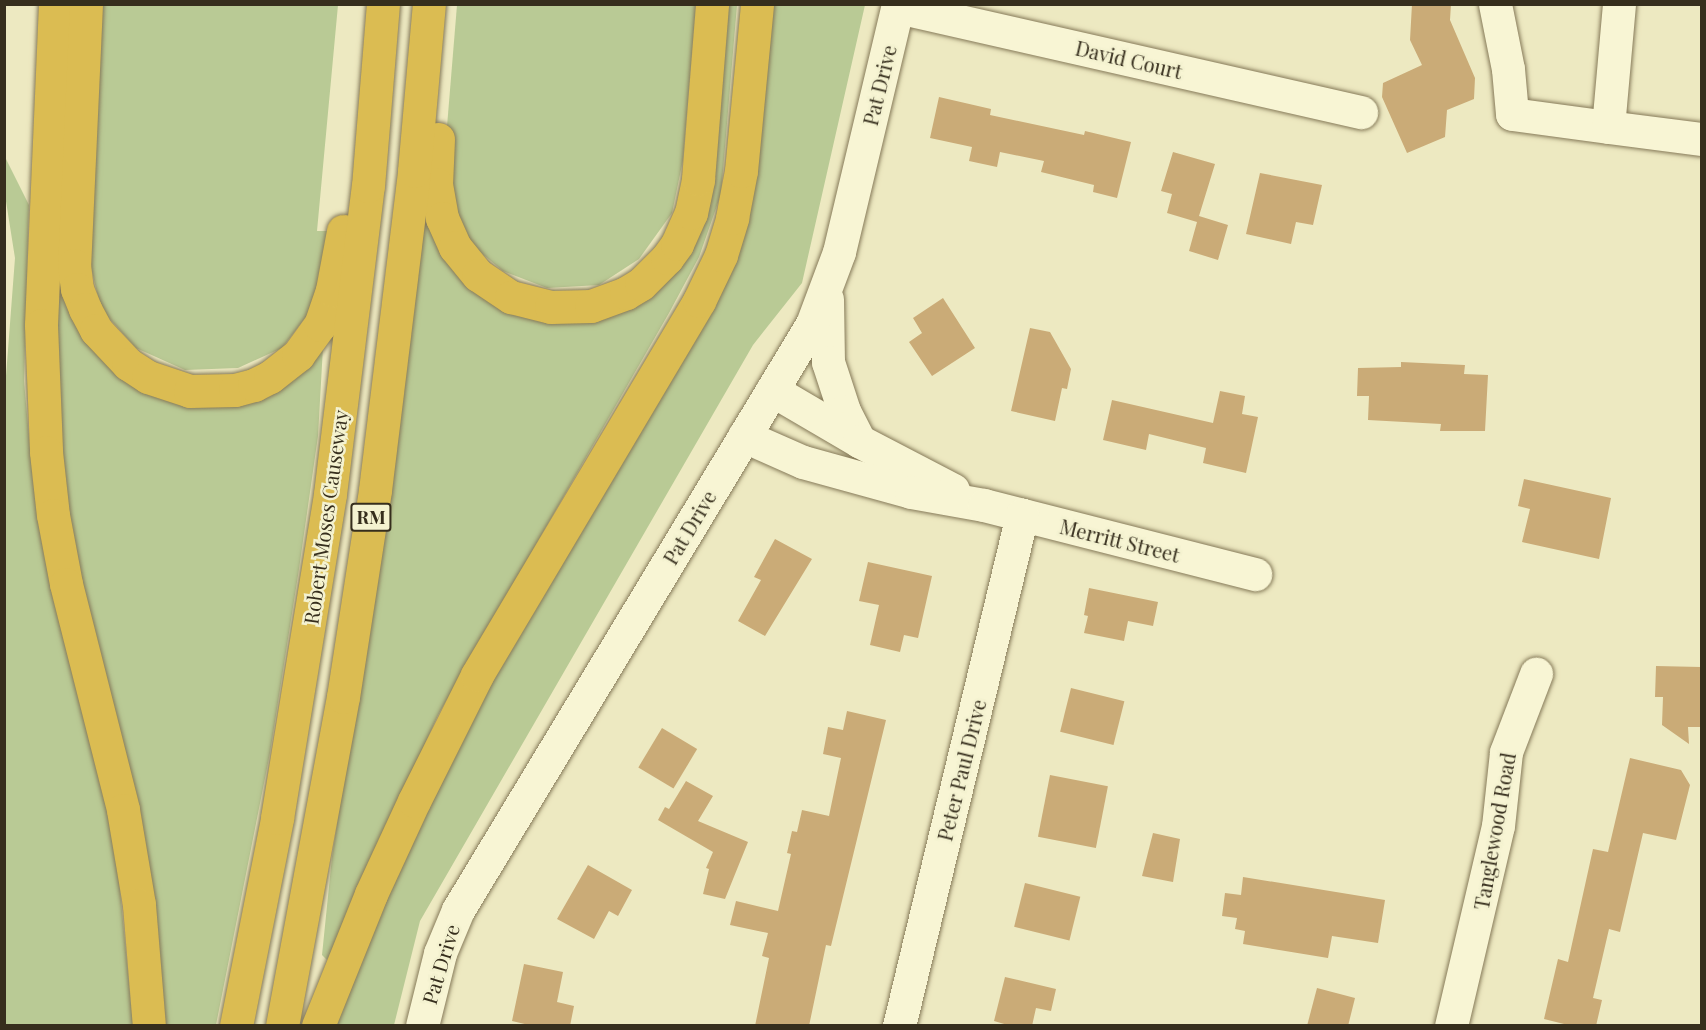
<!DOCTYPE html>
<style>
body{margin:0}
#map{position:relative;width:1706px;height:1030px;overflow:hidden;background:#ede9c1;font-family:"Playfair Display",serif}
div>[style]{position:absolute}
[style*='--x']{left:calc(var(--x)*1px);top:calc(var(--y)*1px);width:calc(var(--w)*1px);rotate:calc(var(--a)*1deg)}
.green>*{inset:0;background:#b9ca95}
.building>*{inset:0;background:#caab77;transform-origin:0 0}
.roads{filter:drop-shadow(0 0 2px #867a59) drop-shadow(0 0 2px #867a59)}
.minor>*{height:33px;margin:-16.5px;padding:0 16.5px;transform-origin:16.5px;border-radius:16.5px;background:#f8f5d4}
.highway>*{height:33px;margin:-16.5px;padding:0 16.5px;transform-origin:16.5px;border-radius:16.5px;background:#dbbc52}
span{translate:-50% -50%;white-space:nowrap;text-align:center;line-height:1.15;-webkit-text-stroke:5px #f4f2d0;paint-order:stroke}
.shield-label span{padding:2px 4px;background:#f4f2d0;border:2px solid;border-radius:4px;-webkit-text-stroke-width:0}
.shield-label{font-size:18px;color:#362e1d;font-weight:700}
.street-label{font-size:20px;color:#362e1d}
.frame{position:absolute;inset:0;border:6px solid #362e1d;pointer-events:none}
</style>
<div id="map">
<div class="green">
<i style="clip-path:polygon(100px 5px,338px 5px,317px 231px,331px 231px,315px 305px,282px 348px,238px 368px,185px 370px,136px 348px,101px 309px,89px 259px,96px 155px)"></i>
<i style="clip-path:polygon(457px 5px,696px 5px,683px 160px,672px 213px,639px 259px,599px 285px,547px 288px,503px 271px,468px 242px,448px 202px,444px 163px)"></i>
<i style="clip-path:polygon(723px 5px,737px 5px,721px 194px,699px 257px,669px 313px,438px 715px,327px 960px,322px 955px,332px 857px,402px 399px,426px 214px,451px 262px,559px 317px,696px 232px)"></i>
<i style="clip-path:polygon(766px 5px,865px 5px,802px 283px,753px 345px,420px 921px,394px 1025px,332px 1026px,442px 763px,713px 292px)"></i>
<i style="clip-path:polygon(4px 155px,29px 205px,24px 381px,33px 482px,115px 839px,133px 1025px,5px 1025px,4px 402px,15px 258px,5px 195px)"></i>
<i style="clip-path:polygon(61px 272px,168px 395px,323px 347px,318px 436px,299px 569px,270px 753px,216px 1025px,160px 1025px,59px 458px,53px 307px)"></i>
</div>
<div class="building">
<i style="clip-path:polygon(1412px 4px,1451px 4px,1450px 20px,1475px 78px,1474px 99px,1447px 110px,1445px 137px,1407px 153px,1382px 97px,1383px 83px,1422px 65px,1410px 40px)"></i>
<i style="clip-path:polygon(939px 97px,991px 109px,990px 115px,1084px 135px,1085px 131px,1131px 142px,1117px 198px,1093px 192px,1094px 185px,1041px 172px,1044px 161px,1000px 152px,997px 167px,969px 161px,972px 147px,930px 138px)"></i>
<i style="clip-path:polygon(1173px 152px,1215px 164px,1199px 216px,1228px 225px,1218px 260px,1189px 251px,1197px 222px,1167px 213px,1172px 194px,1161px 191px)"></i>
<i style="clip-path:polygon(1260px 173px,1322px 185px,1313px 225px,1296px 222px,1291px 244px,1246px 234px)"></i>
<i style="clip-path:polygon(943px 298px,975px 348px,932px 376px,909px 342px,922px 333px,913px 318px)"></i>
<i style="clip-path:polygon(1030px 328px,1050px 332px,1071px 369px,1067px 389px,1062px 388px,1055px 421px,1011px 411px)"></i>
<i style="clip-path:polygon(1401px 362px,1465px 365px,1464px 374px,1488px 375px,1485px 431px,1440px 431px,1441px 424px,1368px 420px,1369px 396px,1357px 396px,1358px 368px,1401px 367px)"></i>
<i style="clip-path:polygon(1220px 391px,1245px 396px,1242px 414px,1258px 417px,1246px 473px,1203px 463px,1206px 448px,1149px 434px,1146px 450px,1103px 440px,1112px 400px,1213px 423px)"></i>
<i style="clip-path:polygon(1524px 479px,1611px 498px,1599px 559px,1522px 542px,1530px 509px,1518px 506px)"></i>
<i style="clip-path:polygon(775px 539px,812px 559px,765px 636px,738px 621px,761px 580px,754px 577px)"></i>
<i style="clip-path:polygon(868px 562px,932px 576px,918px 638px,904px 635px,900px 652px,870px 645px,879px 605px,859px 601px)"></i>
<i style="clip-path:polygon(1089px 588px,1158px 602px,1153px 626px,1128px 621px,1124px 641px,1084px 633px,1088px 616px,1084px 615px)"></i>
<i style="clip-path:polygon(1656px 666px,1701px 667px,1701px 727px,1688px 727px,1689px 744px,1662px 725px,1663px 697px,1655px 697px)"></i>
<i style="left:1071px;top:688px;width:55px;height:45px;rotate:14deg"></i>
<i style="clip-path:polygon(847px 711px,886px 720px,831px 946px,826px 945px,809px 1026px,755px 1026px,769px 958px,762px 956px,768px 933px,730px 925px,736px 901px,778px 911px,791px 854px,787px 853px,792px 831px,797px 832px,802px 810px,829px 816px,841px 758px,823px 754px,828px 727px,843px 730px)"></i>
<i style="left:662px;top:728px;width:41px;height:46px;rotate:31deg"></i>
<i style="clip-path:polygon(1630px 758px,1681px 770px,1690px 785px,1676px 840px,1643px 833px,1620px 932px,1609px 929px,1593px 998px,1602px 1000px,1596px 1026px,1572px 1026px,1544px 1019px,1558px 959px,1568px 962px,1593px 849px,1608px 852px)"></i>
<i style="left:1050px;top:775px;width:59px;height:63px;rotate:11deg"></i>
<i style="clip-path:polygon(686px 781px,713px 796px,698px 821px,748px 842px,725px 899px,703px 894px,709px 869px,706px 868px,713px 852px,658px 820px,665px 807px,669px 809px)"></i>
<i style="clip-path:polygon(1153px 833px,1180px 839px,1173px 882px,1142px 876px)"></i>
<i style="clip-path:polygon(588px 865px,632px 890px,618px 916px,609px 911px,594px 939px,557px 919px)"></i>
<i style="clip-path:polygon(1243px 877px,1385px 900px,1378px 943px,1332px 936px,1328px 958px,1243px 944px,1245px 931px,1235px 929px,1237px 918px,1222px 916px,1225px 893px,1241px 895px)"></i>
<i style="left:1025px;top:883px;width:57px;height:45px;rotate:14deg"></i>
<i style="clip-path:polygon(524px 964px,563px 972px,557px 1002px,574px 1006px,570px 1026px,533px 1026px,512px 1021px)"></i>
<i style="clip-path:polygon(1005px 977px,1056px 989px,1051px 1011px,1036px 1008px,1032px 1026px,1011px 1026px,994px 1021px)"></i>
<i style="clip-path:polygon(1317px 988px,1355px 998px,1348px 1026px,1307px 1026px)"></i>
</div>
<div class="roads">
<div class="minor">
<i style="--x:1495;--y:4;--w:66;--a:78.7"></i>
<i style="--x:1508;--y:69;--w:45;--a:84.9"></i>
<i style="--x:1512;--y:114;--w:97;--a:7.7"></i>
<i style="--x:1619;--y:4;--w:123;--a:95.1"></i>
<i style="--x:1608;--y:127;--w:95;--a:7.3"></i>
<i style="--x:898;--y:7;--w:475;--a:12.8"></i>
<i style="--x:827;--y:299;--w:63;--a:89.1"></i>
<i style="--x:828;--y:362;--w:52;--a:71.9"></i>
<i style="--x:844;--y:411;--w:34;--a:63"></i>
<i style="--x:772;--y:390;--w:101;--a:30.4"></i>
<i style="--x:859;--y:441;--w:106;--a:27.5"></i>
<i style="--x:744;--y:436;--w:64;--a:23.8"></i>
<i style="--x:803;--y:462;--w:112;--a:15.5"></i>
<i style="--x:911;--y:492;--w:74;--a:10.1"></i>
<i style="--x:984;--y:505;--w:280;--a:14.3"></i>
<i style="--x:422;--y:1026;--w:75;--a:-76.1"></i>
<i style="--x:440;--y:953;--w:47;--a:-67.3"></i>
<i style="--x:458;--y:910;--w:685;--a:-58.86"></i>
<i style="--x:812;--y:324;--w:77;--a:-69.4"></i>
<i style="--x:839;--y:252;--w:255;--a:-76.6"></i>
<i style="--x:899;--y:1026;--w:526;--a:-76.47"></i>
<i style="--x:1451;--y:1026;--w:205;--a:-76.8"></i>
<i style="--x:1498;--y:826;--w:74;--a:-83.8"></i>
<i style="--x:1506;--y:752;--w:84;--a:-69"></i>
</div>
<div class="highway">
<i style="--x:55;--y:4;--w:321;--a:92.5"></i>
<i style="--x:41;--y:325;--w:127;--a:87.7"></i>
<i style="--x:46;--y:452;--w:63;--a:83.7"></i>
<i style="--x:53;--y:515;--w:70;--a:79.3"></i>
<i style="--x:66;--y:584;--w:233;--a:75.8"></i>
<i style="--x:123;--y:810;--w:96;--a:80.4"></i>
<i style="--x:139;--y:905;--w:121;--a:85.3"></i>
<i style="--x:86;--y:4;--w:261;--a:92.6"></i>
<i style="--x:74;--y:265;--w:24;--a:83"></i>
<i style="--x:77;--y:289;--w:22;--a:68"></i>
<i style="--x:85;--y:309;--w:24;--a:62"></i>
<i style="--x:96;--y:330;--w:47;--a:46.7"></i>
<i style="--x:128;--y:364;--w:24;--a:33"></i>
<i style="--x:148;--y:377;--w:44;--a:18.4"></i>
<i style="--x:190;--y:391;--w:45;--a:-1.3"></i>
<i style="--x:235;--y:390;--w:20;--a:-15"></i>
<i style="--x:254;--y:385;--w:18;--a:-27"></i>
<i style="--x:270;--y:377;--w:36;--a:-38"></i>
<i style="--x:298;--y:355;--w:37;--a:-54"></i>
<i style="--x:320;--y:325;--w:37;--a:-71"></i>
<i style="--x:332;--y:290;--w:60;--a:-79.4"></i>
<i style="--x:438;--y:139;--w:45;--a:92.5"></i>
<i style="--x:436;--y:184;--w:35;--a:80"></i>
<i style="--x:442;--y:218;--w:32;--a:66"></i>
<i style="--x:455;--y:247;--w:36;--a:51"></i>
<i style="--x:478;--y:275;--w:40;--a:34"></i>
<i style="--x:511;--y:297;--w:41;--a:14"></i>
<i style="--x:551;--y:307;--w:40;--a:-1.4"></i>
<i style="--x:591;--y:306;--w:37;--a:-20"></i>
<i style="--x:626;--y:293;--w:17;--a:-31"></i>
<i style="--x:641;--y:284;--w:37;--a:-45"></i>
<i style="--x:667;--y:258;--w:17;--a:-54"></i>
<i style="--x:677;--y:244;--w:34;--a:-66"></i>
<i style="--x:691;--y:213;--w:35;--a:-78"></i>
<i style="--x:698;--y:179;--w:176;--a:-85.4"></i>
<i style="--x:236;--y:1026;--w:212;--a:-78.8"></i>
<i style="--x:277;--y:818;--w:328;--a:-80.7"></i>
<i style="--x:330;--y:494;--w:310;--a:-83"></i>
<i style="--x:368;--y:186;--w:183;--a:-85.3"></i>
<i style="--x:282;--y:1026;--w:335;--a:-79.5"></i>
<i style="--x:343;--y:697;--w:209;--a:-81.2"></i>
<i style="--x:375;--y:490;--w:321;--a:-83"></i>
<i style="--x:414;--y:171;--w:168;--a:-84.9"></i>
<i style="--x:318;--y:1026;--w:142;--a:-68.1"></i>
<i style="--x:371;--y:894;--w:102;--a:-65.2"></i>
<i style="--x:414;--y:801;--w:141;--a:-63.4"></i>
<i style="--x:477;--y:675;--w:435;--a:-59.3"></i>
<i style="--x:699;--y:301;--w:51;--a:-64.4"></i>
<i style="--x:721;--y:255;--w:39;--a:-73"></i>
<i style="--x:732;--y:218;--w:48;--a:-79.2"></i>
<i style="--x:741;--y:171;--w:168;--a:-84.5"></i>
</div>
</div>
<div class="shield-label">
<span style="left:371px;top:517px">RM</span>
</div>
<div class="street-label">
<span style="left:1129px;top:59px;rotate:13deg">David Court</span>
<span style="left:879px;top:85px;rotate:-76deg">Pat Drive</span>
<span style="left:325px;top:517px;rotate:-82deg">Robert Moses Causeway</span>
<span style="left:689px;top:527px;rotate:-59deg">Pat Drive</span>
<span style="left:1120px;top:540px;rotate:14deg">Merritt Street</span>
<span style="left:961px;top:770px;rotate:-76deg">Peter Paul Drive</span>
<span style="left:1494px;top:831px;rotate:-80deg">Tanglewood Road</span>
<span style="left:440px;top:964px;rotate:-73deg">Pat Drive</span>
</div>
<div class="frame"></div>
</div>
